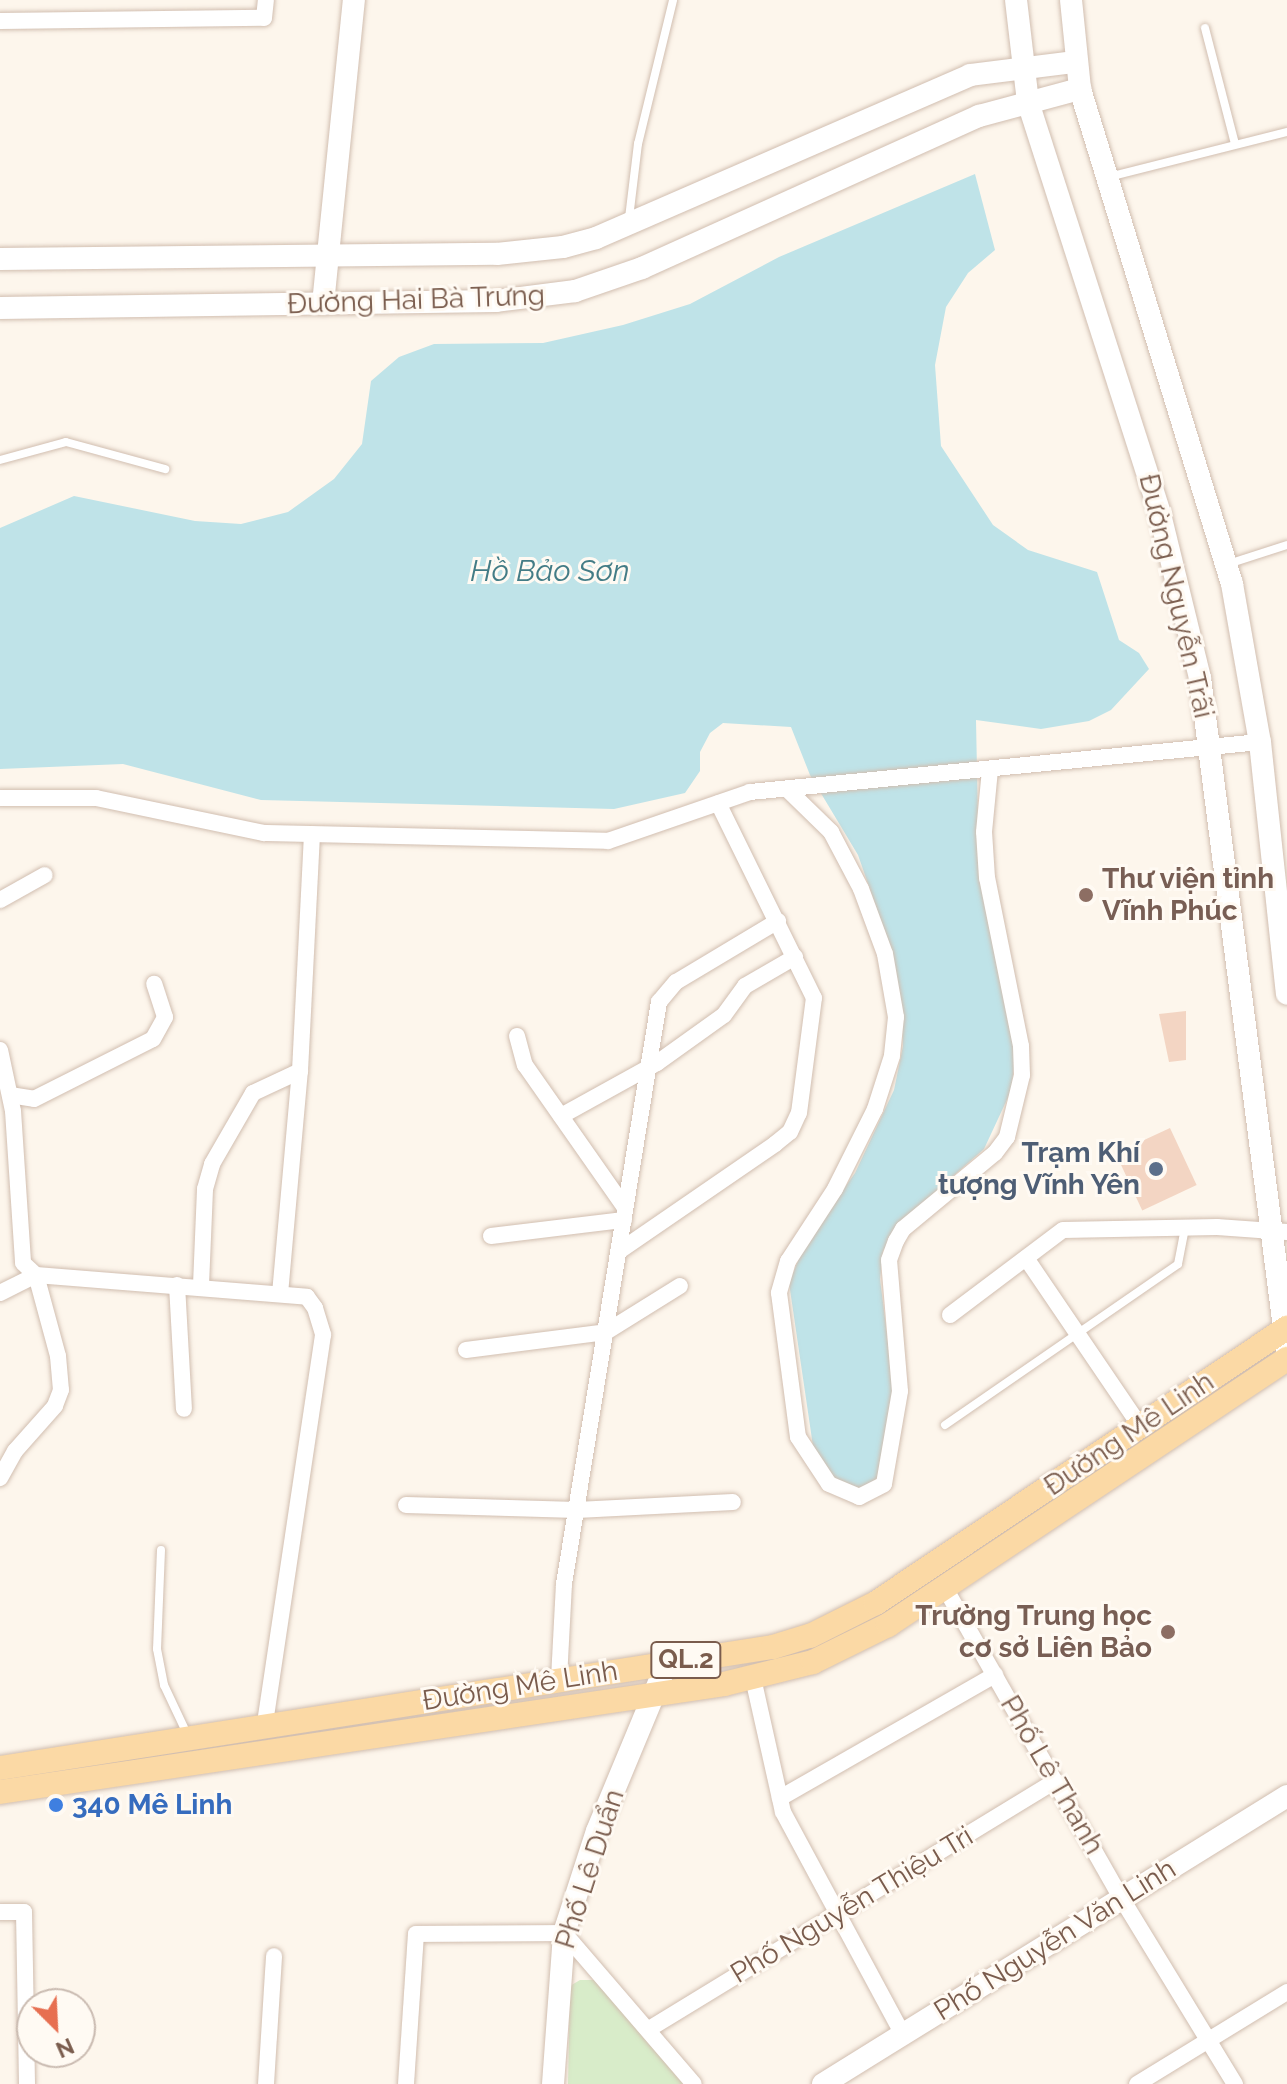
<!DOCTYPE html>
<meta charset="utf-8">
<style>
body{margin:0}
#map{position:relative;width:1287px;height:2084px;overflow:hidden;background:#fdf6ec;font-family:Raleway,sans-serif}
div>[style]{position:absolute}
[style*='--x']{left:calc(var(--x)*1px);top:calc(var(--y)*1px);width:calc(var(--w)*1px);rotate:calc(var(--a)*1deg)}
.green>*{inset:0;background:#d8ecc9}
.water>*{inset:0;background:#bfe3e8}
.building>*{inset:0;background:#f3d5c3;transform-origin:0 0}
.roads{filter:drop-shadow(0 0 2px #d1beb0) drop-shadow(0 0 2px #d1beb0)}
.lane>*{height:8px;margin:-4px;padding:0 4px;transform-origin:4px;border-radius:4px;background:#fff}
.street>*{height:16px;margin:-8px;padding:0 8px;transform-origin:8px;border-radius:8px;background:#fff}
.secondary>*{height:22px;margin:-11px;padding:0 11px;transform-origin:11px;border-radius:11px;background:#fff}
.primary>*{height:24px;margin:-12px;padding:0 12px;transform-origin:12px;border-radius:12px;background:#fbd9a5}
.dots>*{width:22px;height:22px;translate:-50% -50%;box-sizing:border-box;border:4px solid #fffaf3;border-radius:50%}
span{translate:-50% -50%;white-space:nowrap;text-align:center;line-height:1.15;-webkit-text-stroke:6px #fffaf3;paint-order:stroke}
.shield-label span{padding:2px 6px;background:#fffaf3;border:2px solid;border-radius:6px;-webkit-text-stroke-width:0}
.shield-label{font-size:26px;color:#7a5c4d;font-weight:700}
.street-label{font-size:28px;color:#7a5c4d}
.education-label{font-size:28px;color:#785e54;font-weight:700}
.left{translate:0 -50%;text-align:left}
.right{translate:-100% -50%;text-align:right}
.service-label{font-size:28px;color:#4e5e75;font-weight:700}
.shop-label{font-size:28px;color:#366cbe;font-weight:700}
.water-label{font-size:30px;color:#437c86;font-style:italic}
.north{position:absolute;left:16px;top:1988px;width:80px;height:80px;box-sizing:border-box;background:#fffaf3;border:2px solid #cabbb1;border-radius:50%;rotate:156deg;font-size:22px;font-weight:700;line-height:32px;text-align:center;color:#7a5c4d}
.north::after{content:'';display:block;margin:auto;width:28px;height:36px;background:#e76f51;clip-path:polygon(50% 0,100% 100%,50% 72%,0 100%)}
</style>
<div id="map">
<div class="green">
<i style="clip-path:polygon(580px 1980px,595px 1980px,683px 2084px,568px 2084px,570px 1986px)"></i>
</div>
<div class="water">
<i style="clip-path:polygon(975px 174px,995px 250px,968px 273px,946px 307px,935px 365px,941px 446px,993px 525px,1028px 550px,1097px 572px,1119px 640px,1139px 653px,1149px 669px,1111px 710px,1089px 721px,1041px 729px,976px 720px,979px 871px,1011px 1027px,1015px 1059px,1011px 1091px,984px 1149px,903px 1220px,883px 1251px,880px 1279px,894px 1389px,880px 1476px,863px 1489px,837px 1482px,814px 1453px,789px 1283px,805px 1244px,855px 1173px,894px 1090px,903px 1046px,901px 1002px,889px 944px,858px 855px,810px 775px,791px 727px,723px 723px,710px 733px,700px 752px,700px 771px,685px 793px,614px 809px,261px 800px,123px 764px,0 769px,0 528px,74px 496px,195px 521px,241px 524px,288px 512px,334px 479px,362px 444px,371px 381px,399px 357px,434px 344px,543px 343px,623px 325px,690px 304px,779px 257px)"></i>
</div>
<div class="building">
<i style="clip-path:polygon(1186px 1011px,1186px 1060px,1169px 1062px,1159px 1014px)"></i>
<i style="left:1170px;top:1128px;width:63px;height:60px;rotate:65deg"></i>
</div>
<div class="roads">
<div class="lane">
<i style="--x:1205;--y:28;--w:120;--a:75.5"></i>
<i style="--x:1109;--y:177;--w:184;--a:-14.2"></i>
<i style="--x:629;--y:218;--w:75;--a:-83.1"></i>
<i style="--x:638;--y:144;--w:148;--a:-76.3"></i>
<i style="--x:0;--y:460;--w:68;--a:-15.3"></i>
<i style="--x:66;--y:442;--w:103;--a:15.3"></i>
<i style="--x:1228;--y:564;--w:62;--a:-17.9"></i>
<i style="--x:945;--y:1425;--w:283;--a:-34.6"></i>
<i style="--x:1178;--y:1264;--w:37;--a:-79"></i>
<i style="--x:161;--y:1550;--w:99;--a:92.3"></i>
<i style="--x:157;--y:1649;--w:37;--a:79"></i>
<i style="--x:164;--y:1685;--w:56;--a:64.8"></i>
</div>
<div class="street">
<i style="--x:0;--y:21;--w:264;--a:-0.7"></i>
<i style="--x:264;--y:18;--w:18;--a:-84"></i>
<i style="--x:787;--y:789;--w:62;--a:44.3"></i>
<i style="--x:831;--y:832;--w:64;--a:62.2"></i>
<i style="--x:861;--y:889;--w:69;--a:69.7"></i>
<i style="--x:885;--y:954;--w:64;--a:80.1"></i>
<i style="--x:896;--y:1017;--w:39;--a:96"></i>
<i style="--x:892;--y:1056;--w:56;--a:107.8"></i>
<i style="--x:875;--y:1109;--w:89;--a:116.6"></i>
<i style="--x:835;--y:1189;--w:86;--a:123.1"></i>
<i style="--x:788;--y:1261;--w:33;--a:106"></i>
<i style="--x:779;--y:1293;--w:145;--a:82.5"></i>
<i style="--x:798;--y:1437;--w:56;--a:56.6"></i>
<i style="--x:829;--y:1484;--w:33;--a:23"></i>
<i style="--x:859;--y:1497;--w:28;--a:-27"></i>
<i style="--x:884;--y:1484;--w:94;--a:-80.2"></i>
<i style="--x:900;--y:1391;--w:131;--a:-94.8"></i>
<i style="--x:889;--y:1260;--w:20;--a:-70"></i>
<i style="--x:896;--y:1241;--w:14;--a:-60"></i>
<i style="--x:903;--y:1229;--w:119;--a:-39.6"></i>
<i style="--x:995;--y:1153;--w:20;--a:-53"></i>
<i style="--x:1007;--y:1137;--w:64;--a:-76.4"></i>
<i style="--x:1022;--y:1075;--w:29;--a:-92"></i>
<i style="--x:1021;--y:1046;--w:171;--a:-101.4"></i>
<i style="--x:987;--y:878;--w:46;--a:-93.7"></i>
<i style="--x:984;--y:832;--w:62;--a:-84.5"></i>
<i style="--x:0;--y:798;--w:96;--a:0"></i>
<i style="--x:96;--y:798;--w:172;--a:11.8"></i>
<i style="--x:264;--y:833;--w:344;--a:1.3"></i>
<i style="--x:608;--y:841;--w:150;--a:-19"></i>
<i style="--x:750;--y:792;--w:512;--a:-5.6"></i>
<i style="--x:0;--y:900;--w:51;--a:-29.1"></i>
<i style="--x:517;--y:1036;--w:30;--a:75"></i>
<i style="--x:525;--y:1065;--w:174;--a:55"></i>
<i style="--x:0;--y:1050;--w:62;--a:78"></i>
<i style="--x:13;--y:1111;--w:152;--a:86.2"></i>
<i style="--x:23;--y:1263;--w:18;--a:43"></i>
<i style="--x:36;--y:1275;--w:272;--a:4.6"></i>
<i style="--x:307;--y:1297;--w:14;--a:54"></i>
<i style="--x:315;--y:1308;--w:28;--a:73"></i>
<i style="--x:323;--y:1335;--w:397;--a:98.5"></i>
<i style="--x:10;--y:1095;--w:24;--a:9"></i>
<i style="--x:34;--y:1099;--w:133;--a:-26.8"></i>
<i style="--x:153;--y:1039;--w:25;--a:-61"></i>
<i style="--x:165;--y:1017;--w:35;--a:-108"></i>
<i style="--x:561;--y:1116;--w:110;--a:-28.9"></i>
<i style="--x:657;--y:1063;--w:82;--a:-35.6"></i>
<i style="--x:724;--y:1015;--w:36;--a:-54"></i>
<i style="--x:745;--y:986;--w:58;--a:-30.1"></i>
<i style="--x:491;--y:1236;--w:134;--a:-6.9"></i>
<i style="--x:618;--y:1252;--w:191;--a:-34.5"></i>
<i style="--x:775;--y:1144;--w:19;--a:-39"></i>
<i style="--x:790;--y:1132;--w:21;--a:-65"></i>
<i style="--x:799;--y:1113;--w:116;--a:-82.6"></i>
<i style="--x:814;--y:998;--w:217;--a:-116.2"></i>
<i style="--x:1026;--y:1258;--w:203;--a:55.8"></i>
<i style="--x:177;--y:1285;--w:124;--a:86.8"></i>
<i style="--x:201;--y:1285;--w:96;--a:-87.6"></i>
<i style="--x:205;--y:1189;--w:26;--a:-74"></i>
<i style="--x:212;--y:1164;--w:82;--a:-60"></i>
<i style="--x:253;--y:1093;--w:52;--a:-25.1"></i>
<i style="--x:0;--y:1293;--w:40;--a:-26.6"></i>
<i style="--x:36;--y:1275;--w:84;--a:74.8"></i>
<i style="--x:58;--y:1356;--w:34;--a:85"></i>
<i style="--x:61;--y:1390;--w:17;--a:111"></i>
<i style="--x:55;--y:1406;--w:60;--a:131.6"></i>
<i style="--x:15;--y:1451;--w:31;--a:119"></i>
<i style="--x:280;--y:1294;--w:224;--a:-84.9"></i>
<i style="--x:300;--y:1071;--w:237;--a:-87.1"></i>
<i style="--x:950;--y:1315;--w:141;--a:-37"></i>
<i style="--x:1063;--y:1230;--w:154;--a:-1.1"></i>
<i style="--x:1217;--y:1227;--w:70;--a:4.1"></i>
<i style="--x:466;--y:1350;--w:141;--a:-7.3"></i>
<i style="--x:606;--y:1332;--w:87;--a:-31.9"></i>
<i style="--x:406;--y:1505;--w:171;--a:1.7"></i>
<i style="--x:577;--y:1510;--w:156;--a:-2.9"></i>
<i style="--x:945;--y:1588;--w:358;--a:60.4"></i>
<i style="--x:1122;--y:1899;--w:217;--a:58.6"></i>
<i style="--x:753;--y:1678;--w:137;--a:77.4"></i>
<i style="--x:783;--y:1812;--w:253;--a:61.7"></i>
<i style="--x:559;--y:1679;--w:95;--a:-87"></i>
<i style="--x:564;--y:1584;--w:590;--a:-80.73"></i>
<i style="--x:659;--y:1002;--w:26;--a:-50"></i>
<i style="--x:676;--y:982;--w:119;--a:-30.9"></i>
<i style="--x:780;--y:1798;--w:248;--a:-29.8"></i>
<i style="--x:0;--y:1912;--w:24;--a:0"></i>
<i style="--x:24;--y:1912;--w:172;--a:89"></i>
<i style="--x:649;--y:2029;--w:476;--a:-31.4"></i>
<i style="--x:266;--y:2084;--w:128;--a:-86.4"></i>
<i style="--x:406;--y:2084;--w:150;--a:-86.2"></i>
<i style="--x:416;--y:1934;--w:148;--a:-0.4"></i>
<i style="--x:564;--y:1933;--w:199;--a:49.3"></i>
<i style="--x:1137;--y:2084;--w:176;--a:-31.5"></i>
</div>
<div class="secondary">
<i style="--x:1016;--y:0;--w:103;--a:83.3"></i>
<i style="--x:1028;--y:102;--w:433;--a:72.2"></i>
<i style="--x:1160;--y:514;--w:169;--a:76.3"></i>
<i style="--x:1200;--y:678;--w:679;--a:82.63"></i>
<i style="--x:1071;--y:0;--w:89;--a:84.2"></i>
<i style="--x:1080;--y:89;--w:518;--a:72.93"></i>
<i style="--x:1232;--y:584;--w:160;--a:80"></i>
<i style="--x:1260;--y:742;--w:253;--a:83.9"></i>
<i style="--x:0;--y:259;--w:497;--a:-0.6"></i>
<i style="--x:497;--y:254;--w:66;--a:-6.1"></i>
<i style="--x:563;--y:247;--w:34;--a:-15"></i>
<i style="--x:596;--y:238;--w:408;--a:-23.5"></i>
<i style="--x:970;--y:75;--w:105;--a:-7.1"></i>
<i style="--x:323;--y:304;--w:306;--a:-84.2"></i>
<i style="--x:0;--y:308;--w:496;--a:-0.8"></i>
<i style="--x:496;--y:301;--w:80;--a:-7.2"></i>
<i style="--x:575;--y:291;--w:71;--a:-18.9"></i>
<i style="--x:642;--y:268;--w:370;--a:-24.3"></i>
<i style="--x:979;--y:116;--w:105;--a:-15"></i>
<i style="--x:553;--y:2084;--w:151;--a:-85.8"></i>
<i style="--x:564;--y:1933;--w:107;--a:-72.1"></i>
<i style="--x:597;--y:1831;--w:182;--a:-67.4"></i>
<i style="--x:823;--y:2084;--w:546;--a:-31.83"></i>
</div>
<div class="primary">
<i style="--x:0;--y:1768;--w:782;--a:-8.9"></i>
<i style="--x:773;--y:1647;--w:39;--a:-17"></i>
<i style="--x:810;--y:1636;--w:74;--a:-26.6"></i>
<i style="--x:876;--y:1603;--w:495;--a:-33.8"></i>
<i style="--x:0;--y:1792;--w:732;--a:-8.48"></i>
<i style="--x:724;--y:1684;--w:92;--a:-13.9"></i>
<i style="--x:813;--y:1662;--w:84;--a:-26.3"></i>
<i style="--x:888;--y:1625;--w:480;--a:-33.7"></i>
</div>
</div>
<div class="dots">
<i style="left:1086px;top:895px;background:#8d6e63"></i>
<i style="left:1156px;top:1169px;background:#5c6f8a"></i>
<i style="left:1168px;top:1632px;background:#8d6e63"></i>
<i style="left:56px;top:1805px;background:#3f7fe0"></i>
</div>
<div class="shield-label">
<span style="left:686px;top:1660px">QL.2</span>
</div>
<div class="street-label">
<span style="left:416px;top:300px;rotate:-2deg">Đường Hai Bà Trưng</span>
<span style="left:1176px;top:596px;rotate:77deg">Đường Nguyễn Trãi</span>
<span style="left:1129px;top:1434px;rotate:-34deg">Đường Mê Linh</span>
<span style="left:520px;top:1686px;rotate:-9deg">Đường Mê Linh</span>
<span style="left:1052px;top:1775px;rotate:60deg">Phố Lê Thanh</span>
<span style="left:590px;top:1869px;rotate:-72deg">Phố Lê Duẩn</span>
<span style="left:852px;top:1905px;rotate:-31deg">Phố Nguyễn Thiệu Tri</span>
<span style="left:1055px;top:1940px;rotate:-32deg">Phố Nguyễn Văn Linh</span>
</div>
<div class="education-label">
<span class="left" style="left:1102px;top:895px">Thư viện tỉnh<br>Vĩnh Phúc</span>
<span class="right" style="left:1152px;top:1632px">Trường Trung học<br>cơ sở Liên Bảo</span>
</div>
<div class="service-label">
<span class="right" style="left:1140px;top:1169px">Trạm Khí<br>tượng Vĩnh Yên</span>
</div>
<div class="shop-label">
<span class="left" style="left:72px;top:1805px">340 Mê Linh</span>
</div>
<div class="water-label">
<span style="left:550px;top:571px">Hồ Bảo Sơn</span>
</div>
<div class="north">N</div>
</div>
